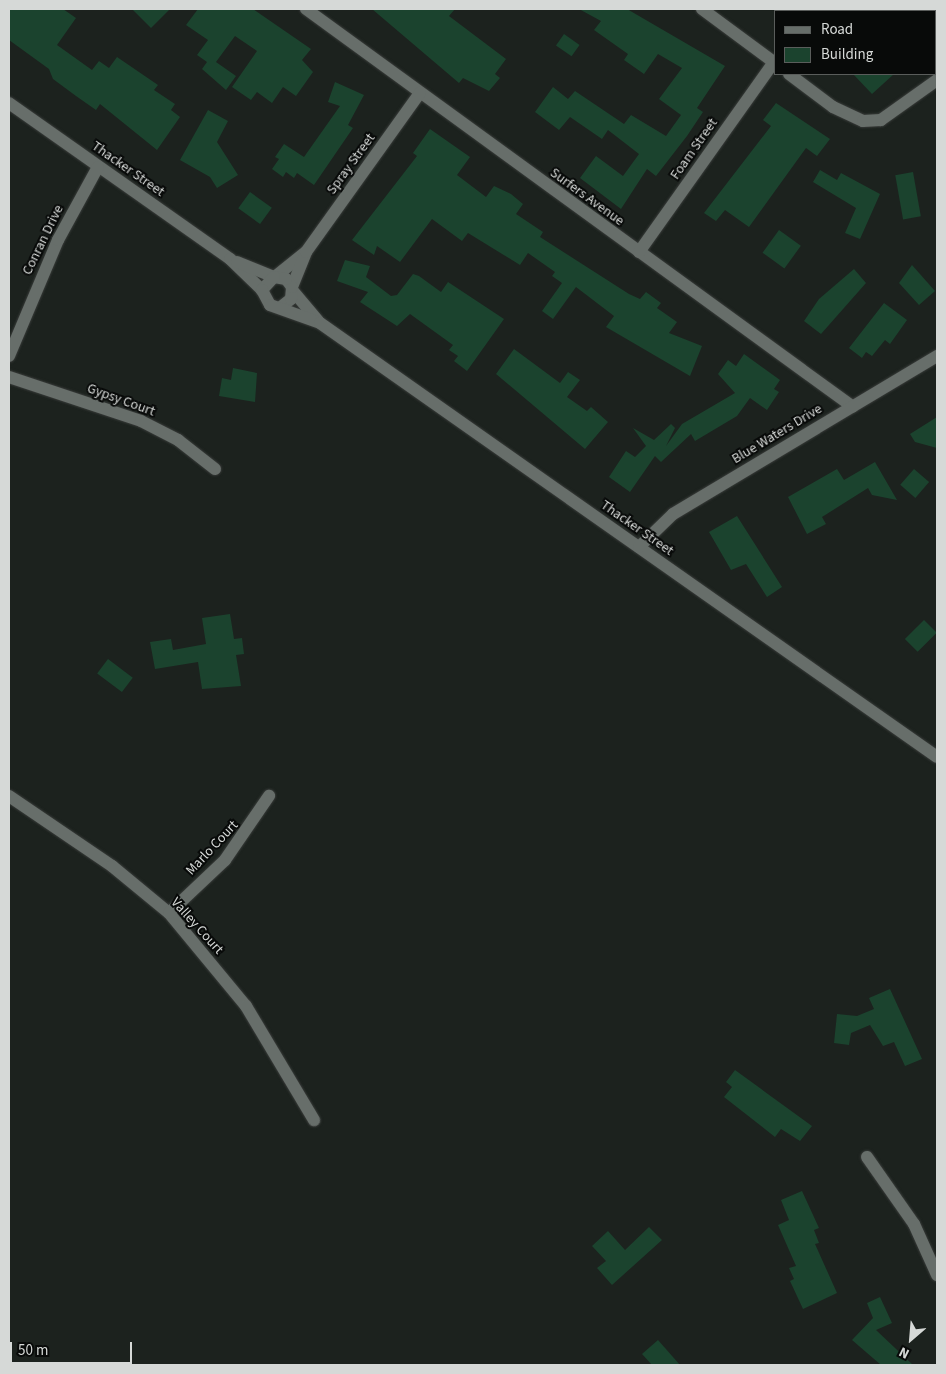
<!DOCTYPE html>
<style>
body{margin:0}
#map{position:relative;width:946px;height:1374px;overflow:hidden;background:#1c221e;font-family:"Source Sans 3",sans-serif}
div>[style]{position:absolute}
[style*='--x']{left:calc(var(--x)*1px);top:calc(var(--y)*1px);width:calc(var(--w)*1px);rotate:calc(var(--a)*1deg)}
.building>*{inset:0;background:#1b432e;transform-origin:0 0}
.roads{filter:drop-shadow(0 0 1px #393c3a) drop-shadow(0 0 1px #393c3a)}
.minor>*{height:12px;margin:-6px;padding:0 6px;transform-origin:6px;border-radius:6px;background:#676e6a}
span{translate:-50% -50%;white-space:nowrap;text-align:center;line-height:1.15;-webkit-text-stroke:4px #080a09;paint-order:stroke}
.street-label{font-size:14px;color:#d6d9d7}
.frame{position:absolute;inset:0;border:10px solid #d6d9d7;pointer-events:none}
.legend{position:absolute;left:774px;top:10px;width:162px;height:65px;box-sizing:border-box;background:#080a09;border:1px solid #5a5d5b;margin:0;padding:6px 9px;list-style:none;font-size:15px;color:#d6d9d7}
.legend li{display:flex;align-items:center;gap:10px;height:25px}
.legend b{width:25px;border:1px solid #5a5d5b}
.north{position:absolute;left:886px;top:1314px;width:50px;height:50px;-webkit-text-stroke:4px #080a09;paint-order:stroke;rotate:207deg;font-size:14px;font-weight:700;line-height:20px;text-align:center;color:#d6d9d7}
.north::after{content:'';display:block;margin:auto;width:18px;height:22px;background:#d6d9d7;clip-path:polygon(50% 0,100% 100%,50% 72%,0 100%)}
.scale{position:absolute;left:10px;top:1342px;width:122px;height:22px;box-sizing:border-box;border:2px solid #d6d9d7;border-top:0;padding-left:6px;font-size:15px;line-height:18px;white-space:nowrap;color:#d6d9d7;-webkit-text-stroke:4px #080a09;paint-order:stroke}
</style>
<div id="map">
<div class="building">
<i style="clip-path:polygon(9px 9px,63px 9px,76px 18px,57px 45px,92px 70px,99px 61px,109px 68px,117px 57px,158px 85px,154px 90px,175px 104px,171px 110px,180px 117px,157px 150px,100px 104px,96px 110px,76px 96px,53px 79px,49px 69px,9px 40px)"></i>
<i style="clip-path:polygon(132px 9px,170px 9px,151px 28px)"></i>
<i style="clip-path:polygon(198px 9px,253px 9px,311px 49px,302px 60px,313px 72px,296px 96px,283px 87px,272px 103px,257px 92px,251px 100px,232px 87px,257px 51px,235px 36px,216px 62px,236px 76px,226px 90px,202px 69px,207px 62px,197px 55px,208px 40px,186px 25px)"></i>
<i style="clip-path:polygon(372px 9px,455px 9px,449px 16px,506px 59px,495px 74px,500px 78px,489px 91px,463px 78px,459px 83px)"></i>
<i style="clip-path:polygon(579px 9px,627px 9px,725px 66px,697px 108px,703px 112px,687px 136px,656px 176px,647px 169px,621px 209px,580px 178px,596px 156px,623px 176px,639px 154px,608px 130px,602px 139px,570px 117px,559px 130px,535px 112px,553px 87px,568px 99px,575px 91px,624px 124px,631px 115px,666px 136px,681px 115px,659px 99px,682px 68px,658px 54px,644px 74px,624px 60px,628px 54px,594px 30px,601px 21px)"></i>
<i style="left:564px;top:34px;width:19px;height:14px;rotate:35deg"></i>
<i style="clip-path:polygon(853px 74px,894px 74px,872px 94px)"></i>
<i style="clip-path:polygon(335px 82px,364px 95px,348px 125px,353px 128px,314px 185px,297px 173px,294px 178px,286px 172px,283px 177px,272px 169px,279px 159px,275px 157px,284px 144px,304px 157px,340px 106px,328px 102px)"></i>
<i style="clip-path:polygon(776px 103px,830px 139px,817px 156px,806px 148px,749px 227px,725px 210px,716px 221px,704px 213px,771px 126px,763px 120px)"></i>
<i style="clip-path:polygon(208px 110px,228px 121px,217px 142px,238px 175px,217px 188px,210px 177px,180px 160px)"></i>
<i style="clip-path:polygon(430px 129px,470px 157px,457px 175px,486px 197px,494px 186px,511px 194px,523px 204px,516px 214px,543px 232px,540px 237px,629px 294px,640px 299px,646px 292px,661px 303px,657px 308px,677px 322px,669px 333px,702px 346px,690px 376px,606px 327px,614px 316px,576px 287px,553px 319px,542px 311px,562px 283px,552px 276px,555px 272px,528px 253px,520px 265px,468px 233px,462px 241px,432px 219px,400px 262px,377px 246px,374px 255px,352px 240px,417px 156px,413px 153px)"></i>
<i style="clip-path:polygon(820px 170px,837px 180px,841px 173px,880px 194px,860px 239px,845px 233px,856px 208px,813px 182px)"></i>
<i style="left:913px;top:172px;width:45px;height:18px;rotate:80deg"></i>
<i style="left:250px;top:192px;width:27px;height:20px;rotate:36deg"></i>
<i style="left:779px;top:230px;width:27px;height:28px;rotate:36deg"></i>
<i style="clip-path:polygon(345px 260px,370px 266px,366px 277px,391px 296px,397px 295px,413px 274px,419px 276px,441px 292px,448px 282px,504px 319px,467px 371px,454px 361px,458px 356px,449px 350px,453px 345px,410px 314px,397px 326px,360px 302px,368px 292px,337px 281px)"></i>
<i style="clip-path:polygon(912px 265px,935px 291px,919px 305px,899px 283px)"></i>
<i style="clip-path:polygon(854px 269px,866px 283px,821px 334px,804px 321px,819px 299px)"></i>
<i style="clip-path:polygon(884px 303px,907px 320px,890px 344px,885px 340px,872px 356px,866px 352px,862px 358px,849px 348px)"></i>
<i style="clip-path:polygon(514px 349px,560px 383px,568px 372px,580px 380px,567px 397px,587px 411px,591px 407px,608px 422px,585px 449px,496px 374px)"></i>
<i style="clip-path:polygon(744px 354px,780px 380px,774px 389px,779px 392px,767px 410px,750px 398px,737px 416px,695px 441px,691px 434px,661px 462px,655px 456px,630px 492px,609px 477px,626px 451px,635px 457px,646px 446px,633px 428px,654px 440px,671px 424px,675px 428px,666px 446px,682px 424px,735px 393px,718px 374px,728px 360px,736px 366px)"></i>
<i style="clip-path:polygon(233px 368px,257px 373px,255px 402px,219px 396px,222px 378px,231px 380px)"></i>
<i style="clip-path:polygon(937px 417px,937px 448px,915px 442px,910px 434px)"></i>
<i style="clip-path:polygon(875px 462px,897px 500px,872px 495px,868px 488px,822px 517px,826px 524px,807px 534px,788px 497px,837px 469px,844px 480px)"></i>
<i style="left:914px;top:469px;width:20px;height:21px;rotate:41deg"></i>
<i style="clip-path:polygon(737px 516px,782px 587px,767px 597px,746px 564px,731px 570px,709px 532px)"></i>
<i style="clip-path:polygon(230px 614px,234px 639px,242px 638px,244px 654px,236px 655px,241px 686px,202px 689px,198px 662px,155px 669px,150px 642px,171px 639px,173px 650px,206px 644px,202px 618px)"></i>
<i style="left:924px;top:620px;width:18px;height:27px;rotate:45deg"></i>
<i style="left:108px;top:659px;width:31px;height:18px;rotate:37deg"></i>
<i style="clip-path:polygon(890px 989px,922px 1059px,905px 1066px,894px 1042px,883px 1046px,870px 1025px,851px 1033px,849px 1045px,834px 1043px,837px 1014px,857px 1016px,874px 1009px,869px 998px)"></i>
<i style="clip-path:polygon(735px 1070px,812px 1126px,800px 1141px,781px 1129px,775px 1137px,724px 1097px,732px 1087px,726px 1082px)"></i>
<i style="clip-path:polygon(802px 1191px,819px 1228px,814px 1230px,819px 1243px,815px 1244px,837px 1293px,803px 1309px,790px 1281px,794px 1279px,789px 1268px,796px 1266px,778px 1225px,789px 1220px,781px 1200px)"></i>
<i style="clip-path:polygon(649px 1227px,662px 1240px,612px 1285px,597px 1268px,606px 1261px,592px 1246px,608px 1231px,625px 1250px)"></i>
<i style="clip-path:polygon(880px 1297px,892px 1323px,876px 1330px,913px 1365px,881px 1365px,852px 1340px,873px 1318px,867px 1303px)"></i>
<i style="clip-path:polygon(658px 1340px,680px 1365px,652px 1365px,642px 1354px)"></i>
</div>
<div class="roads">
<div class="minor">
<i style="--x:306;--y:9;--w:676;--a:36.04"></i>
<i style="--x:702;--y:9;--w:91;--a:36.5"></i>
<i style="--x:789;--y:74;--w:55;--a:36.9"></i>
<i style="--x:833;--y:107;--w:33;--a:25"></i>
<i style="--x:863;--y:121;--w:18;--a:-3"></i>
<i style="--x:881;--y:120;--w:69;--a:-35.5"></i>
<i style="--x:9;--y:103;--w:271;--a:35.2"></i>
<i style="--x:230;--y:259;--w:45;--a:44.1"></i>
<i style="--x:639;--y:252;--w:233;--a:-54.6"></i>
<i style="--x:237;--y:262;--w:40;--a:22"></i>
<i style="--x:276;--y:276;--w:36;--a:-39"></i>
<i style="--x:292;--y:287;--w:38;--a:-68"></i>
<i style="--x:306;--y:252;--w:196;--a:-54.4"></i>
<i style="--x:293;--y:291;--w:39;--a:50"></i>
<i style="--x:281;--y:307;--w:13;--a:-39"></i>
<i style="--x:291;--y:299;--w:12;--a:-85"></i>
<i style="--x:292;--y:287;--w:10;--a:-127"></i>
<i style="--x:286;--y:279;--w:12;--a:-171"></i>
<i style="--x:274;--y:277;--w:18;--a:133"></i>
<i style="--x:262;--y:290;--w:17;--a:62"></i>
<i style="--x:270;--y:305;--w:53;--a:19.8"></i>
<i style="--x:320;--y:323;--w:754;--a:35.12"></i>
<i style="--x:9;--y:356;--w:126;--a:-67.1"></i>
<i style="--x:58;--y:240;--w:83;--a:-61.3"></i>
<i style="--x:9;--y:377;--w:139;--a:18.4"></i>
<i style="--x:141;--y:421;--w:42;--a:27.2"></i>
<i style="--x:178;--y:440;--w:47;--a:38.1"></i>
<i style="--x:639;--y:547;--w:47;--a:-44.1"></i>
<i style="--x:673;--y:514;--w:308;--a:-30.9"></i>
<i style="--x:9;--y:796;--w:125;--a:34.2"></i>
<i style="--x:112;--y:866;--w:74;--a:39.5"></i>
<i style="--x:169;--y:913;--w:121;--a:50.4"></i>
<i style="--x:246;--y:1006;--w:133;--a:59.2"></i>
<i style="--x:169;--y:913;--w:77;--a:-43.4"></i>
<i style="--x:225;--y:860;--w:78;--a:-55.5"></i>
<i style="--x:867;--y:1157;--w:82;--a:55"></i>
<i style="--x:914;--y:1224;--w:56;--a:65.7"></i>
</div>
</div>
<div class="street-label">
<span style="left:694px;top:149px;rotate:-55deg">Foam Street</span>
<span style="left:351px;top:164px;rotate:-54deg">Spray Street</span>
<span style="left:128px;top:169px;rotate:35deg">Thacker Street</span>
<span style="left:587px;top:197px;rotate:36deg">Surfers Avenue</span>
<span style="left:43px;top:240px;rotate:-64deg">Conran Drive</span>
<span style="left:121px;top:400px;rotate:20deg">Gypsy Court</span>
<span style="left:777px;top:434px;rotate:-31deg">Blue Waters Drive</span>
<span style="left:637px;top:528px;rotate:35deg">Thacker Street</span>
<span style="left:212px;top:848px;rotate:-47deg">Marlo Court</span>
<span style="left:197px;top:926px;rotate:48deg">Valley Court</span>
</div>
<div class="frame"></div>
<ul class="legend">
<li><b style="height:6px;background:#676e6a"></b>Road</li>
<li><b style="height:14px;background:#1b432e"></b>Building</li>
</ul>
<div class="north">N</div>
<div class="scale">50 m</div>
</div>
